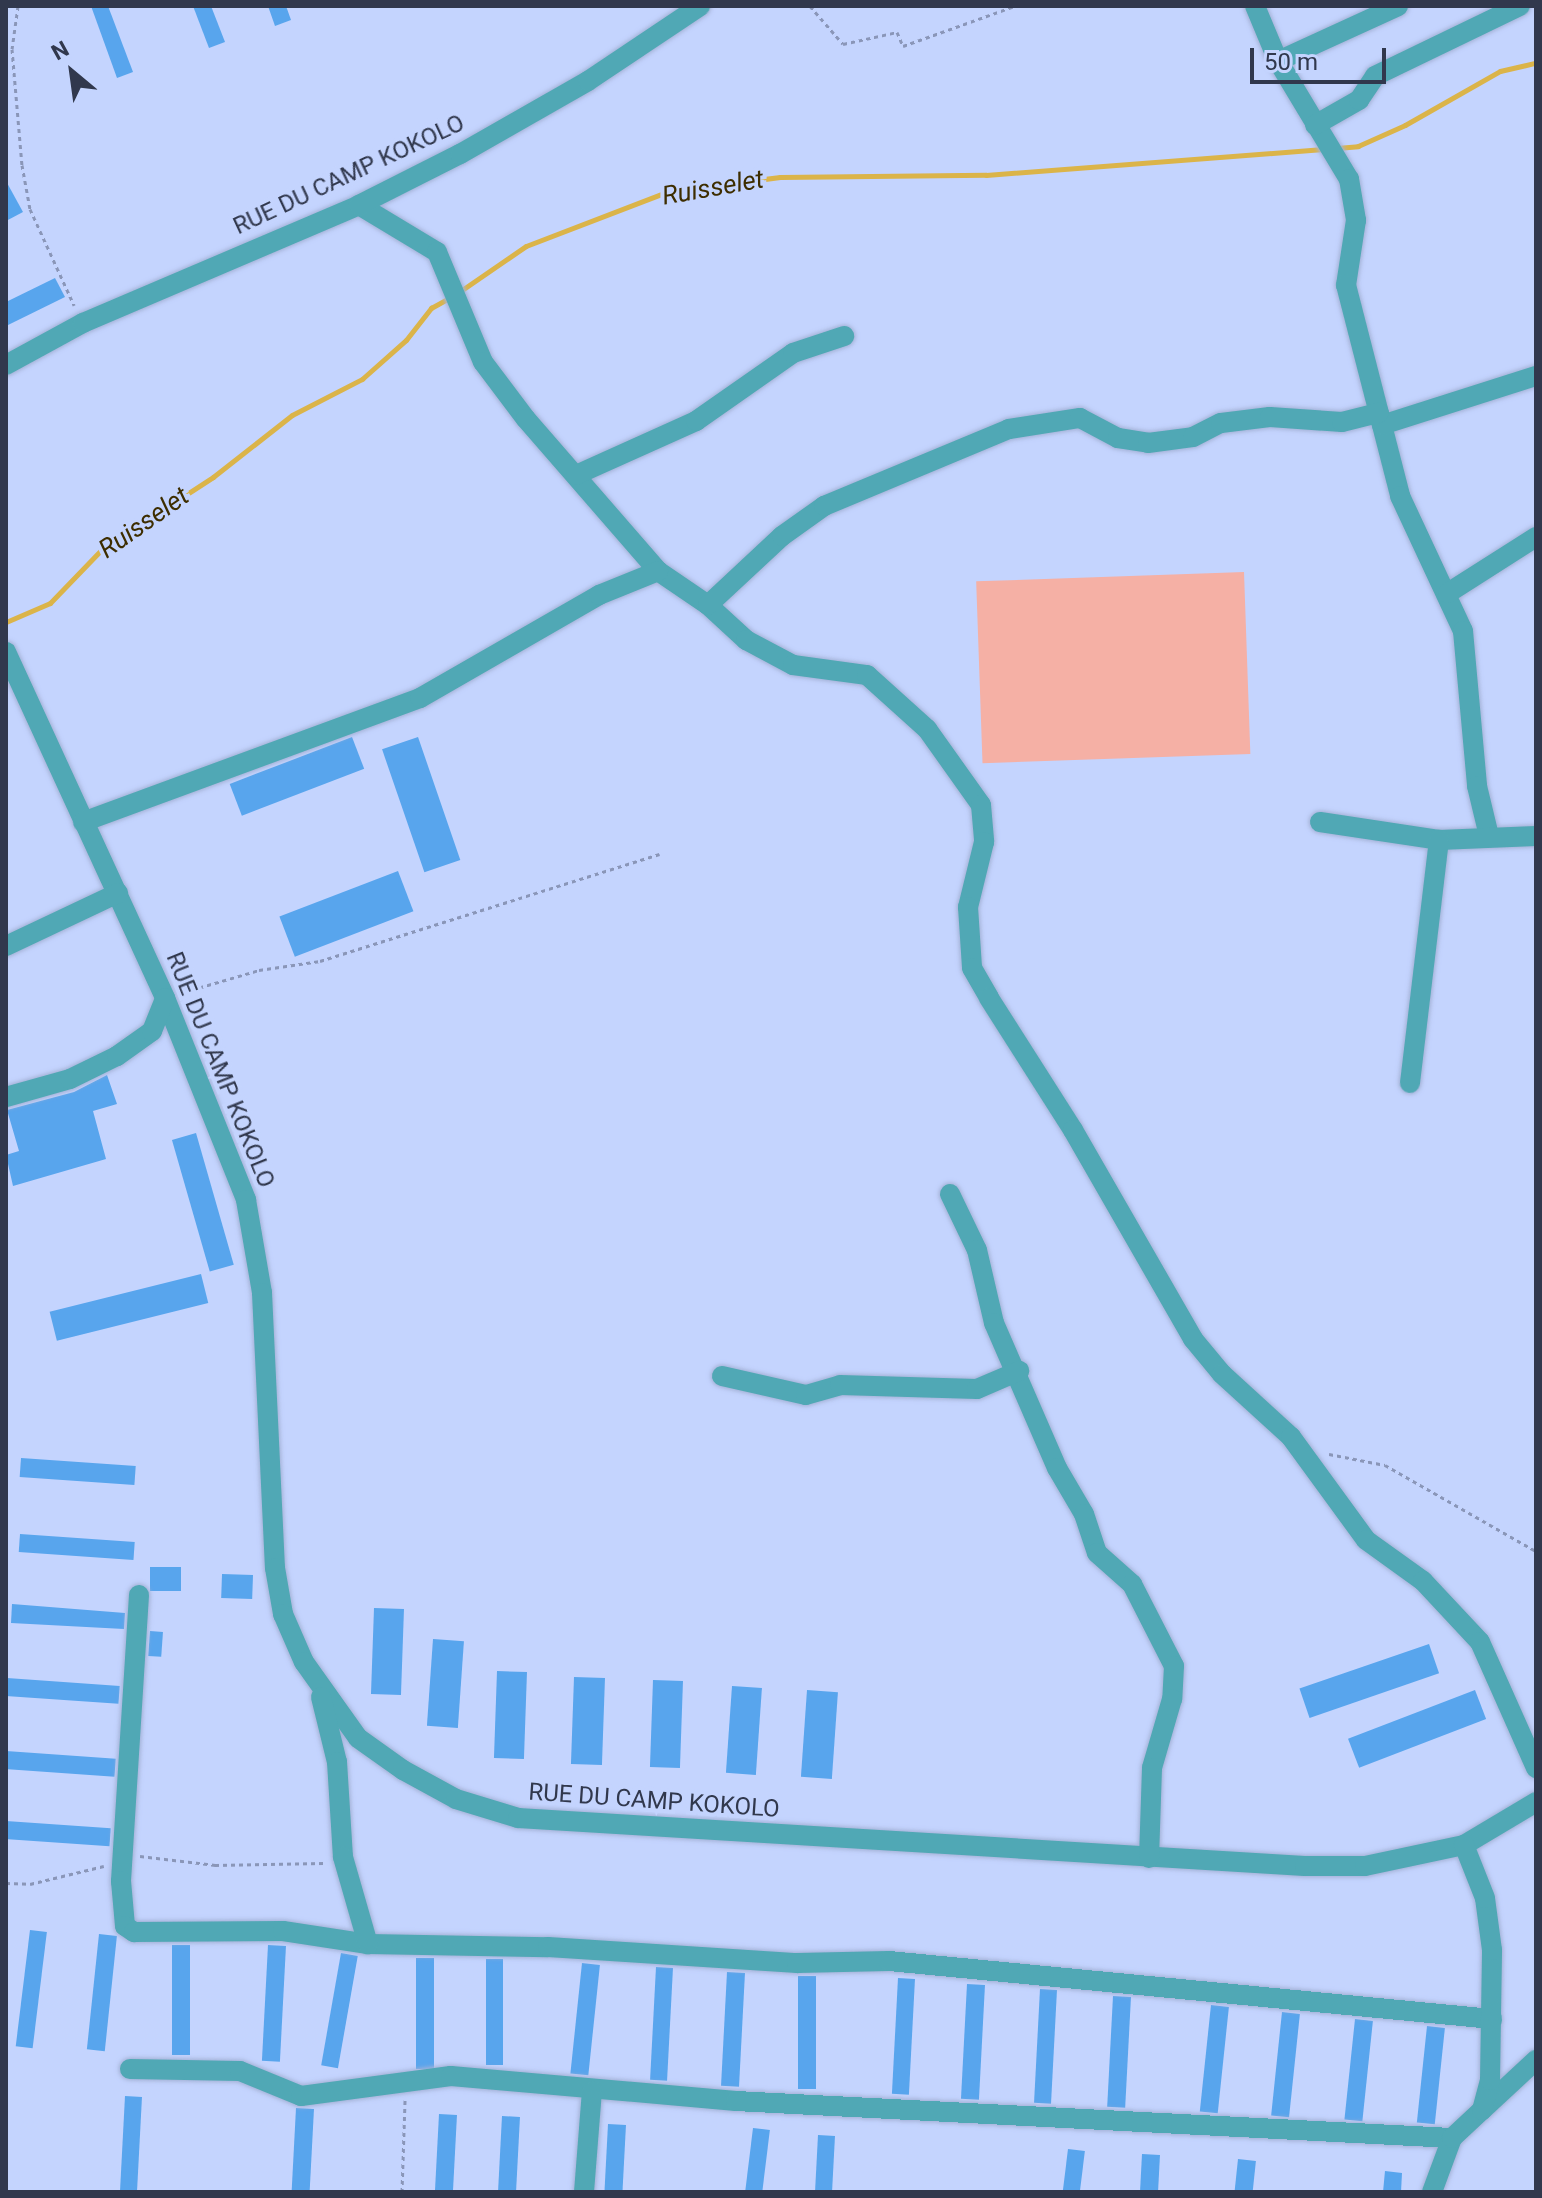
<!DOCTYPE html>
<style>
body{margin:0}
#map{position:relative;width:1542px;height:2198px;overflow:hidden;background:#c4d4fe;font-family:Roboto,sans-serif}
div>[style]{position:absolute}
[style*='--x']{left:calc(var(--x)*1px);top:calc(var(--y)*1px);width:calc(var(--w)*1px);rotate:calc(var(--a)*1deg)}
.green>*{inset:0;background:#f5b0a5;transform-origin:0 0}
.stream>*{height:5px;margin:-2.5px;padding:0 2.5px;transform-origin:2.5px;border-radius:2.5px;background:#dbb449}
.building>*{inset:0;background:#58a5ed;transform-origin:0 0}
.path>*{height:3px;margin-top:-1.5px;transform-origin:0;background:repeating-linear-gradient(90deg,#8a96b8 0 4px,transparent 0 8px)}
.roads{filter:drop-shadow(0 0 2px #a4b2d7) drop-shadow(0 0 2px #a4b2d7)}
.minor>*{height:20px;margin:-10px;padding:0 10px;transform-origin:10px;border-radius:10px;background:#50a8b5}
span{translate:-50% -50%;white-space:nowrap;text-align:center;line-height:1.15;-webkit-text-stroke:8px #c4d4fe;paint-order:stroke}
.street-label{font-size:24px;color:#31384d}
.water-label{font-size:26px;color:#3d2d00;font-style:italic}
.frame{position:absolute;inset:0;border:8px solid #31384d;pointer-events:none}
.north{position:absolute;left:32px;top:32px;width:80px;height:80px;-webkit-text-stroke:6px #c4d4fe;paint-order:stroke;rotate:331deg;font-size:22px;font-weight:700;line-height:32px;text-align:center;color:#31384d}
.north::after{content:'';display:block;margin:auto;width:28px;height:36px;background:#31384d;clip-path:polygon(50% 0,100% 100%,50% 72%,0 100%)}
.scale{position:absolute;left:1250px;top:48px;width:136px;height:36px;box-sizing:border-box;border:4px solid #31384d;border-top:0;padding-left:10px;font-size:24px;line-height:28px;white-space:nowrap;color:#31384d;-webkit-text-stroke:6px #c4d4fe;paint-order:stroke}
</style>
<div id="map">
<div class="green">
<i style="left:1244px;top:572px;width:182px;height:268px;rotate:88deg"></i>
</div>
<div class="stream">
<i style="--x:1337;--y:148;--w:21;--a:-5"></i>
<i style="--x:1358;--y:146;--w:51;--a:-24.1"></i>
<i style="--x:1405;--y:125;--w:109;--a:-29.6"></i>
<i style="--x:1500;--y:71;--w:37;--a:-13"></i>
<i style="--x:459;--y:292;--w:81;--a:-34.5"></i>
<i style="--x:526;--y:246;--w:151;--a:-21"></i>
<i style="--x:667;--y:192;--w:114;--a:-7.6"></i>
<i style="--x:780;--y:177;--w:206;--a:-0.6"></i>
<i style="--x:986;--y:175;--w:338;--a:-4.4"></i>
<i style="--x:6;--y:622;--w:48;--a:-23.4"></i>
<i style="--x:50;--y:603;--w:74;--a:-46.1"></i>
<i style="--x:101;--y:550;--w:134;--a:-33.1"></i>
<i style="--x:213;--y:477;--w:100;--a:-38.1"></i>
<i style="--x:292;--y:415;--w:79;--a:-27.2"></i>
<i style="--x:362;--y:379;--w:59;--a:-41.6"></i>
<i style="--x:406;--y:340;--w:41;--a:-52"></i>
<i style="--x:431;--y:308;--w:23;--a:-29"></i>
</div>
<div class="building">
<i style="clip-path:polygon(91px 6px,108px 6px,133px 72px,117px 78px)"></i>
<i style="clip-path:polygon(193px 6px,211px 6px,225px 42px,209px 48px)"></i>
<i style="clip-path:polygon(268px 6px,286px 6px,291px 20px,275px 26px)"></i>
<i style="clip-path:polygon(6px 181px,23px 212px,6px 221px)"></i>
<i style="clip-path:polygon(55px 278px,65px 297px,6px 326px,6px 302px)"></i>
<i style="left:352px;top:737px;width:34px;height:131px;rotate:69deg"></i>
<i style="left:418px;top:737px;width:130px;height:38px;rotate:71deg"></i>
<i style="left:398px;top:871px;width:43px;height:127px;rotate:69deg"></i>
<i style="clip-path:polygon(107px 1075px,117px 1104px,93px 1111px,106px 1159px,13px 1186px,6px 1155px,19px 1151px,7px 1110px,74px 1092px)"></i>
<i style="left:196px;top:1133px;width:137px;height:25px;rotate:74deg"></i>
<i style="left:201px;top:1274px;width:30px;height:156px;rotate:76deg"></i>
<i style="left:21px;top:1458px;width:115px;height:19px;rotate:4deg"></i>
<i style="left:20px;top:1534px;width:115px;height:18px;rotate:4deg"></i>
<i style="left:150px;top:1567px;width:31px;height:24px"></i>
<i style="left:253px;top:1575px;width:24px;height:31px;rotate:92deg"></i>
<i style="clip-path:polygon(12px 1604px,125px 1613px,124px 1629px,11px 1623px)"></i>
<i style="left:374px;top:1608px;width:30px;height:86px;rotate:2deg"></i>
<i style="left:150px;top:1631px;width:13px;height:25px;rotate:4deg"></i>
<i style="left:433px;top:1639px;width:31px;height:87px;rotate:4deg"></i>
<i style="left:1429px;top:1644px;width:31px;height:137px;rotate:71deg"></i>
<i style="left:497px;top:1671px;width:30px;height:87px;rotate:2deg"></i>
<i style="left:574px;top:1677px;width:31px;height:87px;rotate:2deg"></i>
<i style="left:7px;top:1678px;width:113px;height:18px;rotate:4deg"></i>
<i style="left:653px;top:1680px;width:30px;height:87px;rotate:2deg"></i>
<i style="left:732px;top:1686px;width:30px;height:87px;rotate:4deg"></i>
<i style="left:807px;top:1690px;width:31px;height:87px;rotate:4deg"></i>
<i style="left:1475px;top:1690px;width:31px;height:136px;rotate:69deg"></i>
<i style="left:6px;top:1751px;width:110px;height:18px;rotate:4deg"></i>
<i style="left:6px;top:1821px;width:105px;height:18px;rotate:4deg"></i>
<i style="left:30px;top:1930px;width:17px;height:117px;rotate:7deg"></i>
<i style="left:99px;top:1934px;width:18px;height:116px;rotate:6deg"></i>
<i style="left:172px;top:1945px;width:18px;height:110px"></i>
<i style="left:268px;top:1945px;width:18px;height:116px;rotate:3deg"></i>
<i style="left:341px;top:1953px;width:17px;height:114px;rotate:10deg"></i>
<i style="left:416px;top:1958px;width:18px;height:111px"></i>
<i style="left:486px;top:1959px;width:17px;height:106px"></i>
<i style="left:582px;top:1963px;width:18px;height:111px;rotate:6deg"></i>
<i style="left:656px;top:1967px;width:17px;height:113px;rotate:3deg"></i>
<i style="left:727px;top:1972px;width:18px;height:114px;rotate:3deg"></i>
<i style="left:798px;top:1976px;width:18px;height:113px"></i>
<i style="left:898px;top:1978px;width:17px;height:116px;rotate:3deg"></i>
<i style="left:967px;top:1984px;width:18px;height:115px;rotate:3deg"></i>
<i style="left:1040px;top:1989px;width:17px;height:114px;rotate:3deg"></i>
<i style="left:1113px;top:1996px;width:18px;height:111px;rotate:3deg"></i>
<i style="left:1211px;top:2005px;width:18px;height:107px;rotate:6deg"></i>
<i style="left:1282px;top:2012px;width:18px;height:104px;rotate:6deg"></i>
<i style="left:1355px;top:2019px;width:18px;height:101px;rotate:6deg"></i>
<i style="left:1427px;top:2026px;width:18px;height:97px;rotate:6deg"></i>
<i style="left:125px;top:2096px;width:17px;height:96px;rotate:3deg"></i>
<i style="left:296px;top:2108px;width:18px;height:84px;rotate:3deg"></i>
<i style="left:439px;top:2114px;width:18px;height:78px;rotate:3deg"></i>
<i style="left:502px;top:2116px;width:18px;height:76px;rotate:3deg"></i>
<i style="left:608px;top:2124px;width:18px;height:68px;rotate:3deg"></i>
<i style="left:753px;top:2128px;width:17px;height:64px;rotate:7deg"></i>
<i style="left:818px;top:2135px;width:17px;height:57px;rotate:3deg"></i>
<i style="left:1068px;top:2149px;width:17px;height:43px;rotate:7deg"></i>
<i style="left:1142px;top:2154px;width:18px;height:38px;rotate:3deg"></i>
<i style="left:1238px;top:2159px;width:18px;height:33px;rotate:6deg"></i>
<i style="clip-path:polygon(1385px 2171px,1402px 2173px,1401px 2192px,1383px 2192px)"></i>
</div>
<div class="path">
<i style="--x:18;--y:6;--w:43;--a:97.9"></i>
<i style="--x:12;--y:49;--w:116;--a:85.1"></i>
<i style="--x:22;--y:165;--w:45;--a:79.7"></i>
<i style="--x:30;--y:209;--w:106;--a:65.4"></i>
<i style="--x:810;--y:6;--w:50;--a:49"></i>
<i style="--x:843;--y:44;--w:55;--a:-12.5"></i>
<i style="--x:897;--y:32;--w:15;--a:67"></i>
<i style="--x:903;--y:46;--w:119;--a:-19.7"></i>
<i style="--x:184;--y:992;--w:78;--a:-16.3"></i>
<i style="--x:259;--y:970;--w:62;--a:-8.4"></i>
<i style="--x:320;--y:961;--w:356;--a:-17.5"></i>
<i style="--x:1329;--y:1454;--w:57;--a:11.1"></i>
<i style="--x:1385;--y:1465;--w:174;--a:29.7"></i>
<i style="--x:140;--y:1856;--w:76;--a:6.8"></i>
<i style="--x:215;--y:1865;--w:109;--a:-1.1"></i>
<i style="--x:6;--y:1883;--w:24;--a:2"></i>
<i style="--x:30;--y:1884;--w:76;--a:-13.7"></i>
<i style="--x:402;--y:2192;--w:92;--a:-88.1"></i>
</div>
<div class="roads">
<div class="minor">
<i style="--x:1255;--y:6;--w:60;--a:67.3"></i>
<i style="--x:1278;--y:61;--w:138;--a:59"></i>
<i style="--x:1349;--y:179;--w:42;--a:80.3"></i>
<i style="--x:1356;--y:220;--w:66;--a:98.7"></i>
<i style="--x:1346;--y:285;--w:218;--a:75.6"></i>
<i style="--x:1400;--y:496;--w:149;--a:65"></i>
<i style="--x:1463;--y:631;--w:156;--a:84.8"></i>
<i style="--x:1477;--y:786;--w:51;--a:76.5"></i>
<i style="--x:1278;--y:61;--w:132;--a:-24.6"></i>
<i style="--x:1315;--y:125;--w:51;--a:-29.6"></i>
<i style="--x:1359;--y:100;--w:29;--a:-56"></i>
<i style="--x:1375;--y:76;--w:161;--a:-25.8"></i>
<i style="--x:359;--y:205;--w:91;--a:31.1"></i>
<i style="--x:437;--y:252;--w:119;--a:67.3"></i>
<i style="--x:483;--y:362;--w:71;--a:53"></i>
<i style="--x:526;--y:419;--w:201;--a:49"></i>
<i style="--x:658;--y:571;--w:60;--a:34.2"></i>
<i style="--x:708;--y:605;--w:52;--a:42.6"></i>
<i style="--x:746;--y:640;--w:53;--a:28"></i>
<i style="--x:793;--y:665;--w:75;--a:7.7"></i>
<i style="--x:867;--y:675;--w:81;--a:42"></i>
<i style="--x:927;--y:729;--w:93;--a:54.6"></i>
<i style="--x:981;--y:805;--w:37;--a:85"></i>
<i style="--x:984;--y:842;--w:67;--a:103.8"></i>
<i style="--x:968;--y:907;--w:61;--a:86.2"></i>
<i style="--x:972;--y:968;--w:34;--a:60"></i>
<i style="--x:989;--y:998;--w:156;--a:57.5"></i>
<i style="--x:1073;--y:1130;--w:241;--a:60.1"></i>
<i style="--x:1193;--y:1339;--w:45;--a:50.4"></i>
<i style="--x:1222;--y:1374;--w:93;--a:42.4"></i>
<i style="--x:1291;--y:1437;--w:127;--a:53.9"></i>
<i style="--x:1366;--y:1540;--w:70;--a:35.7"></i>
<i style="--x:1423;--y:1581;--w:83;--a:46.9"></i>
<i style="--x:1480;--y:1642;--w:138;--a:66"></i>
<i style="--x:6;--y:365;--w:88;--a:-28.6"></i>
<i style="--x:83;--y:323;--w:300;--a:-23.1"></i>
<i style="--x:359;--y:205;--w:113;--a:-26.8"></i>
<i style="--x:460;--y:154;--w:147;--a:-29.7"></i>
<i style="--x:588;--y:81;--w:135;--a:-33.8"></i>
<i style="--x:1382;--y:425;--w:162;--a:-17.7"></i>
<i style="--x:576;--y:475;--w:132;--a:-24.2"></i>
<i style="--x:696;--y:421;--w:118;--a:-35"></i>
<i style="--x:793;--y:353;--w:54;--a:-18.4"></i>
<i style="--x:1448;--y:593;--w:104;--a:-32.5"></i>
<i style="--x:708;--y:605;--w:101;--a:-43"></i>
<i style="--x:782;--y:536;--w:52;--a:-35.5"></i>
<i style="--x:824;--y:506;--w:200;--a:-22.6"></i>
<i style="--x:1009;--y:429;--w:72;--a:-8.8"></i>
<i style="--x:1080;--y:418;--w:43;--a:27.8"></i>
<i style="--x:1118;--y:438;--w:30;--a:9"></i>
<i style="--x:1148;--y:443;--w:45;--a:-7.6"></i>
<i style="--x:1193;--y:437;--w:31;--a:-27"></i>
<i style="--x:1221;--y:423;--w:49;--a:-7"></i>
<i style="--x:1270;--y:417;--w:72;--a:4"></i>
<i style="--x:1342;--y:422;--w:38;--a:-14"></i>
<i style="--x:6;--y:652;--w:381;--a:65.3"></i>
<i style="--x:165;--y:998;--w:218;--a:68.1"></i>
<i style="--x:246;--y:1200;--w:94;--a:80.2"></i>
<i style="--x:262;--y:1293;--w:275;--a:87.3"></i>
<i style="--x:275;--y:1568;--w:47;--a:80.1"></i>
<i style="--x:283;--y:1614;--w:52;--a:66.4"></i>
<i style="--x:304;--y:1662;--w:93;--a:54.6"></i>
<i style="--x:358;--y:1738;--w:55;--a:35.4"></i>
<i style="--x:403;--y:1770;--w:60;--a:28.7"></i>
<i style="--x:456;--y:1799;--w:65;--a:17"></i>
<i style="--x:518;--y:1818;--w:788;--a:3.49"></i>
<i style="--x:1305;--y:1866;--w:60;--a:0"></i>
<i style="--x:1365;--y:1866;--w:101;--a:-12"></i>
<i style="--x:1464;--y:1845;--w:84;--a:-30.8"></i>
<i style="--x:83;--y:822;--w:359;--a:-20.2"></i>
<i style="--x:420;--y:698;--w:207;--a:-29.9"></i>
<i style="--x:599;--y:595;--w:64;--a:-22.1"></i>
<i style="--x:1320;--y:822;--w:120;--a:8.6"></i>
<i style="--x:1439;--y:840;--w:97;--a:-2.4"></i>
<i style="--x:6;--y:946;--w:124;--a:-25.3"></i>
<i style="--x:1410;--y:1083;--w:245;--a:-83.2"></i>
<i style="--x:6;--y:1097;--w:66;--a:-15.7"></i>
<i style="--x:70;--y:1079;--w:52;--a:-26.1"></i>
<i style="--x:117;--y:1056;--w:43;--a:-35.5"></i>
<i style="--x:152;--y:1031;--w:35;--a:-68"></i>
<i style="--x:950;--y:1194;--w:62;--a:64.3"></i>
<i style="--x:977;--y:1250;--w:75;--a:76.9"></i>
<i style="--x:994;--y:1323;--w:158;--a:66.5"></i>
<i style="--x:1057;--y:1468;--w:53;--a:59.6"></i>
<i style="--x:1084;--y:1514;--w:41;--a:71.6"></i>
<i style="--x:1097;--y:1553;--w:47;--a:41.5"></i>
<i style="--x:1132;--y:1584;--w:92;--a:62.9"></i>
<i style="--x:1174;--y:1666;--w:33;--a:93"></i>
<i style="--x:1172;--y:1699;--w:72;--a:106.2"></i>
<i style="--x:1152;--y:1768;--w:90;--a:91.9"></i>
<i style="--x:722;--y:1376;--w:86;--a:12.7"></i>
<i style="--x:806;--y:1395;--w:35;--a:-16"></i>
<i style="--x:840;--y:1385;--w:137;--a:1.7"></i>
<i style="--x:977;--y:1389;--w:46;--a:-23.2"></i>
<i style="--x:139;--y:1595;--w:287;--a:93.6"></i>
<i style="--x:121;--y:1881;--w:45;--a:84.9"></i>
<i style="--x:125;--y:1926;--w:11;--a:34"></i>
<i style="--x:134;--y:1932;--w:149;--a:-0.4"></i>
<i style="--x:283;--y:1931;--w:86;--a:8.7"></i>
<i style="--x:368;--y:1944;--w:180;--a:1"></i>
<i style="--x:548;--y:1947;--w:250;--a:3.7"></i>
<i style="--x:797;--y:1963;--w:92;--a:-1.2"></i>
<i style="--x:889;--y:1961;--w:606;--a:5.49"></i>
<i style="--x:321;--y:1697;--w:67;--a:76.2"></i>
<i style="--x:337;--y:1762;--w:95;--a:86.4"></i>
<i style="--x:343;--y:1857;--w:91;--a:74"></i>
<i style="--x:130;--y:2069;--w:110;--a:1"></i>
<i style="--x:240;--y:2071;--w:66;--a:22.3"></i>
<i style="--x:301;--y:2096;--w:151;--a:-7.6"></i>
<i style="--x:451;--y:2076;--w:286;--a:5"></i>
<i style="--x:736;--y:2101;--w:717;--a:2.96"></i>
<i style="--x:1482;--y:2110;--w:74;--a:-42.8"></i>
<i style="--x:584;--y:2192;--w:101;--a:-85.5"></i>
<i style="--x:1432;--y:2192;--w:58;--a:-69.7"></i>
<i style="--x:1452;--y:2138;--w:41;--a:-43"></i>
<i style="--x:1482;--y:2110;--w:31;--a:-75"></i>
<i style="--x:1490;--y:2080;--w:130;--a:-89.1"></i>
<i style="--x:1492;--y:1950;--w:52;--a:-97.7"></i>
<i style="--x:1485;--y:1898;--w:57;--a:-111.6"></i>
</div>
</div>
<div class="street-label">
<span style="left:349px;top:175px;rotate:-25deg">RUE DU CAMP KOKOLO</span>
<span style="left:220px;top:1070px;rotate:68deg">RUE DU CAMP KOKOLO</span>
<span style="left:654px;top:1801px;rotate:4deg">RUE DU CAMP KOKOLO</span>
</div>
<div class="water-label">
<span style="left:713px;top:188px;rotate:-10deg">Ruisselet</span>
<span style="left:144px;top:523px;rotate:-35deg">Ruisselet</span>
</div>
<div class="frame"></div>
<div class="north">N</div>
<div class="scale">50 m</div>
</div>
